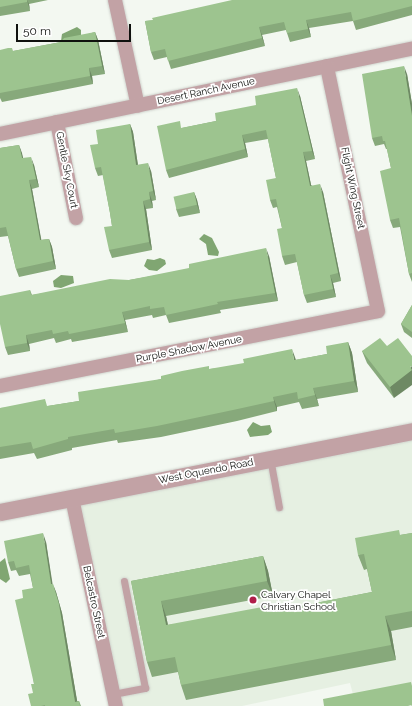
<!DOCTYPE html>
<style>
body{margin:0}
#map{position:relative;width:412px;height:706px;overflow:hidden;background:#f3f8f1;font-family:Raleway,sans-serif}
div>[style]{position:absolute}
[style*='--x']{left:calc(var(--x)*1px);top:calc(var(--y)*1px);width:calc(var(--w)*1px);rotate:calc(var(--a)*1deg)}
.built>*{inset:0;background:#e6f0e2}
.water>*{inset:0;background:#80a672}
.roads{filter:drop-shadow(0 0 1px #cfd3cd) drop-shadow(0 0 1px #cfd3cd)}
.service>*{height:7px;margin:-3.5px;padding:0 3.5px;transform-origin:3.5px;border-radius:3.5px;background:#c2a2a5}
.minor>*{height:14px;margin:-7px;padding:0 7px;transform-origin:7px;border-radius:7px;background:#c2a2a5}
.tertiary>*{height:17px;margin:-8.5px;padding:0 8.5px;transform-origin:8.5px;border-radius:8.5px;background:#c2a2a5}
.wall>*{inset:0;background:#87a97b}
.shaded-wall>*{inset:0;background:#6e8964}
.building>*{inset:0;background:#9dc48f;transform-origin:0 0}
.dots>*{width:11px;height:11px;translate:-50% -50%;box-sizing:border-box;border:2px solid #fff;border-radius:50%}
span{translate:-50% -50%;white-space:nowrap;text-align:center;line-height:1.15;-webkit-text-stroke:3.5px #fff;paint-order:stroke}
.street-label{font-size:10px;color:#0f110e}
.poi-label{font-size:10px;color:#0f110e}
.left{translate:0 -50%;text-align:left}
.scale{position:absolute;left:16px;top:24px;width:115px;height:18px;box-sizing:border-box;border:2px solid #0f110e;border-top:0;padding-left:5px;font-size:12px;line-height:14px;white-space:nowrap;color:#0f110e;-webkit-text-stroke:3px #fff;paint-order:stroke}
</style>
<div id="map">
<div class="built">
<i style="clip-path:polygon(412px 431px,412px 706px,356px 706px,350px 683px,242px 706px,116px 706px,72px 498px)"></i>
</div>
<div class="water">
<i style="clip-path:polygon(77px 27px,81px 30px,81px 36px,61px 41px,62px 34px)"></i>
<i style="clip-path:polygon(204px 234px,212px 238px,219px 252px,218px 256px,208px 255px,206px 244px,199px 239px)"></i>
<i style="clip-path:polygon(160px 258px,165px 260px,166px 264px,157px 271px,149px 270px,144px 266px,147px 259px,154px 260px)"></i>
<i style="clip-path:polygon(61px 275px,73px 276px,74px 283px,61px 288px,54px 287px,53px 281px)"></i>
<i style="clip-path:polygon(253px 422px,261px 426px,270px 425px,272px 432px,268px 435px,250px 437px,247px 430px)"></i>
<i style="clip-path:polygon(5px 558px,10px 579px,6px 583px,0 579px,0 562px)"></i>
</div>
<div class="roads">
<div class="service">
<i style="--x:270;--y:458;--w:50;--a:79.6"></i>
<i style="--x:113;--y:694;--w:33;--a:-11"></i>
<i style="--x:145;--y:688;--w:109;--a:-101.1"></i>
</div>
<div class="minor">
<i style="--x:115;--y:0;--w:108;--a:77.8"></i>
<i style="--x:57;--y:122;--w:98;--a:78.8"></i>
<i style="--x:0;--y:134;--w:421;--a:-11.7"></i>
<i style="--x:0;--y:386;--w:385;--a:-11.2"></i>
<i style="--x:378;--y:311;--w:250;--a:-101.8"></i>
<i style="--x:72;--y:498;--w:213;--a:78.1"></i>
</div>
<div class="tertiary">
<i style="--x:0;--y:512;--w:420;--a:-11.1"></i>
</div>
</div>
<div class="wall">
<i style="clip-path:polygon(0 0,48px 0,29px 4px,30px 11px,0 16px)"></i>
<i style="clip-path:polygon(412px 0,412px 15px,356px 30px,353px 21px,309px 28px,311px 37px,290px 42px,286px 30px,262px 35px,265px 46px,171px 69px,167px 57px,154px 60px,151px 52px,145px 21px)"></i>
<i style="clip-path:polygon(95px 32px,98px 40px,105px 74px,92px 76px,93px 84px,2px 102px,0 98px,0 50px,13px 51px,61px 42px)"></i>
<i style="clip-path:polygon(407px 74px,412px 104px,412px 282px,409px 274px,400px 227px,393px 228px,390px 220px,391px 168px,387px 149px,386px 149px,384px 144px,375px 146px,372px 138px)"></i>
<i style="clip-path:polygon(300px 96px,315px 159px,306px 161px,311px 185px,323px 192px,341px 281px,333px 283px,336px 297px,307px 303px,304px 295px,297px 262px,285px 265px,282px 256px,282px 228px,277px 207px,273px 208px,270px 200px,276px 178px,268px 139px,245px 143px,248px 157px,169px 178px,166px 170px,182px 128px,216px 121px)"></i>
<i style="clip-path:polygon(130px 124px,133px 132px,138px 165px,151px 171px,156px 200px,152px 201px,153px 208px,146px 209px,152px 250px,112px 258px,109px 250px,112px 226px,110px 213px,103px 175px,98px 176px,95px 168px,98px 144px)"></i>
<i style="clip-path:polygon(19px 145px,23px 158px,34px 165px,39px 187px,32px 189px,41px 240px,49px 239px,52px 247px,56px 269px,19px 277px,16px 269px,8px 236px,0 237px,0 148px)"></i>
<i style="clip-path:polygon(194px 192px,197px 200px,200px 213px,179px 217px,176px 209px)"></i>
<i style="clip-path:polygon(269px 256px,278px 301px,220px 310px,221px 313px,169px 323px,166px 315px,153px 318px,152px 315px,125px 320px,128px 332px,72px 342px,71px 339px,56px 343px,54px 338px,29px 344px,30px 351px,8px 355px,5px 347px,30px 290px,32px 295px,129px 280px)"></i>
<i style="clip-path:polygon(412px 305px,412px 338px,404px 332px,401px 324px)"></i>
<i style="clip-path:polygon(348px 342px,352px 353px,358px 392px,317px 399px,319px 406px,302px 409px,299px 402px,277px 407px,277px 411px,237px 421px,161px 437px,118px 443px,117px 440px,72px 448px,72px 450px,37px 459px,34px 453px,0 459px,0 408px,48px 406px,79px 401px,161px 379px,210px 369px,296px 360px,327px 354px)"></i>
<i style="clip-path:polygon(387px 346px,394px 398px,367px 363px,362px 351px)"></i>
<i style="clip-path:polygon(412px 533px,412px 627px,391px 631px,396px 660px,186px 700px,181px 685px,178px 672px,152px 677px,147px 662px,131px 581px,263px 556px,268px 571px,273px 596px,166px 616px,168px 625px,275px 611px,372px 592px,367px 569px,364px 570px,358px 555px,400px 535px)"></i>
<i style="clip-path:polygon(46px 542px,52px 584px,56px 592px,62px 613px,77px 701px,79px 701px,81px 706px,31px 706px,33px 693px,34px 684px,23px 598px,33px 588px,30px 574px,19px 576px,16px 570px,11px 571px,8px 562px)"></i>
</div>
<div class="shaded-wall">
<i style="clip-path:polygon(27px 0,29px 4px,30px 11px)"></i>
<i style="clip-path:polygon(306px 20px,309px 28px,311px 37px,308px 29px)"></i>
<i style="clip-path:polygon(259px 27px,262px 35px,265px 46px,262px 38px)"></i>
<i style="clip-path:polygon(95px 32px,98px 40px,105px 74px,102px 66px)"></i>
<i style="clip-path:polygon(404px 66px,407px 74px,412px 104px,412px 116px)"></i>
<i style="clip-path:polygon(89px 68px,92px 76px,93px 84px,90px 76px)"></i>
<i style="clip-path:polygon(297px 88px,300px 96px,315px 159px,312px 151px)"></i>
<i style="clip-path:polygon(130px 124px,133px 132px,139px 173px,136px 165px)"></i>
<i style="clip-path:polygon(242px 135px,245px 143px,248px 157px,245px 149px)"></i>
<i style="clip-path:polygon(19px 145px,22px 153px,25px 167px,22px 158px)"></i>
<i style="clip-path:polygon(303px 152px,306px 161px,313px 194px,310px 186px)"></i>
<i style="clip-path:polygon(31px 157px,34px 165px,39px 187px,36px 179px)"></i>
<i style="clip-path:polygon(148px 163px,151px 171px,156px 200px,153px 191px)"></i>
<i style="clip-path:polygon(29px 180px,32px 189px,43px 249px,40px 240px)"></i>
<i style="clip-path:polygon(320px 184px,323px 192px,341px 281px,338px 273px)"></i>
<i style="clip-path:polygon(149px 192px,152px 201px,153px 208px,150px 199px)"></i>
<i style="clip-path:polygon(194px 192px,197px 200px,200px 213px,197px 205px)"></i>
<i style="clip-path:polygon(143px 201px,146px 209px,152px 250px,149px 242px)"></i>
<i style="clip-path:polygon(49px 239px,52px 247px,56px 269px,53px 261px)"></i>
<i style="clip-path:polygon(266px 248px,269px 256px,278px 301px,275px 293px)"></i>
<i style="clip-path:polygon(330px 275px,333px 283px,336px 297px,333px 289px)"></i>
<i style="clip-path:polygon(122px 312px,125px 320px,128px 332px,125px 323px)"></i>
<i style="clip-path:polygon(26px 335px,29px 344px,30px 351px,27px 343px)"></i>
<i style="clip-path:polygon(348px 342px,352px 353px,358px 392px,354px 381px)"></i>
<i style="clip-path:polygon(292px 349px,296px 360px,298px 371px,294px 360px)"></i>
<i style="clip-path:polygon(412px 366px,412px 385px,394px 398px,390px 387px)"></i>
<i style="clip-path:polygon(313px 388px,317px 399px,319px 406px,315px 395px)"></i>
<i style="clip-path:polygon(273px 397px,277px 407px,277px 411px,274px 401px)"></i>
<i style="clip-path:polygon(43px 533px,46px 542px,54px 593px,51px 584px)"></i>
<i style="clip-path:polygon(263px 556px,268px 571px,273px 596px,267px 581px)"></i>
<i style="clip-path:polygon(53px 584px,56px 592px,62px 613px,78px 706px,75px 702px)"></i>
<i style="clip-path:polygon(161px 601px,166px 616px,171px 640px,166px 625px)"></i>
<i style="clip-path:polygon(385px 616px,391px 631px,396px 660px,391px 645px)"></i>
</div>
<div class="building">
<i style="clip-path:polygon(0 0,27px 0,27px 2px,0 7px)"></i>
<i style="clip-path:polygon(232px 0,412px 0,412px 6px,353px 21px,351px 12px,306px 20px,308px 29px,287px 33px,284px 22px,259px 27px,262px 38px,168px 61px,165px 49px,151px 52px,145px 21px,153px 20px,152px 18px)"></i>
<i style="clip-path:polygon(95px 32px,102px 66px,89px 68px,90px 76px,0 93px,0 50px,8px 48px,12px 48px,13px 51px,61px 42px,64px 38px)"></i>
<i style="clip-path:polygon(404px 66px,412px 116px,412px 273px,409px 274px,399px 218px,390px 220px,380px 171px,391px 168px,385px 141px,383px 141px,382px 136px,372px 138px,362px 74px)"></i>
<i style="clip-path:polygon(297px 88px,312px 151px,303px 152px,310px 186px,320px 184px,338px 273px,330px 275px,333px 289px,304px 295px,295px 254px,282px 256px,277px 229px,282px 228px,276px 199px,270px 200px,266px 180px,276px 178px,266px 130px,242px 135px,245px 149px,166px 170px,157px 126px,180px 121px,181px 128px,216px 121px,215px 113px,256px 105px,255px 96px)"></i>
<i style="clip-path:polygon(130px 124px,136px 165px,148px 163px,153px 191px,149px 192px,150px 199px,143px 201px,149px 242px,109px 250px,104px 227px,112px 226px,110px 213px,101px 167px,95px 168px,90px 145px,98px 144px,96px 130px)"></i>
<i style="clip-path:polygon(19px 145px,22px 158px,31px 157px,36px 179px,29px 180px,40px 240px,49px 239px,53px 261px,16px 269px,6px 227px,0 228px,0 148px)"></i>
<i style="left:194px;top:192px;width:13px;height:21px;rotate:77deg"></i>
<i style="clip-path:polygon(266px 248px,275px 293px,217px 302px,218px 304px,166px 315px,164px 307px,150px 309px,150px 306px,122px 312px,125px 323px,69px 334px,68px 331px,53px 334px,52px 330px,26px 335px,27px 343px,5px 347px,0 324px,0 296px,30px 290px,31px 295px,110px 279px,129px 280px,189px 268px,189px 264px)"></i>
<i style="clip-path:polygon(412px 305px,412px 332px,401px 324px)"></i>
<i style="clip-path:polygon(380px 338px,387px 346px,398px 338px,412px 356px,412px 366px,410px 367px,412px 370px,390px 387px,362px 351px)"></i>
<i style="clip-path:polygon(348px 342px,354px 381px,313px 388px,315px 395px,298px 399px,297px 392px,273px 397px,274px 401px,233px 410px,157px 426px,115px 433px,114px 429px,68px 437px,68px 439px,33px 449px,31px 442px,0 447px,0 408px,45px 399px,47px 406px,79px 401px,78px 392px,161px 379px,161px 376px,182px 371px,209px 366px,209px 369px,244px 363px,243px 359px,292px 349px,294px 360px,327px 354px,326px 346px)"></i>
<i style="clip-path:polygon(399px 530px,400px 535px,412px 533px,412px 611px,385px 616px,391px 645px,181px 685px,175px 657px,147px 662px,131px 581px,263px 556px,267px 581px,161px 601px,166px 625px,273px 605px,274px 611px,372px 592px,364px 554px,358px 555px,355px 538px)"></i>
<i style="clip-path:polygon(43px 533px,51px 584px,53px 584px,59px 604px,75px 702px,79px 701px,80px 706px,45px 706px,45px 705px,41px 706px,31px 706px,28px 694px,33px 693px,31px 684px,34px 684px,15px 600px,23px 598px,22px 590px,33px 588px,29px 565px,16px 568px,14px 561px,8px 562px,4px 541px)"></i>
<i style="clip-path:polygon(411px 682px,412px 686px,412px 706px,411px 705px,408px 706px,324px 706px,323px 699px)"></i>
</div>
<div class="dots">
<i style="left:253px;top:600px;background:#b01e49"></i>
</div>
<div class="street-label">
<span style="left:206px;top:91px;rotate:-12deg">Desert Ranch Avenue</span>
<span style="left:67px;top:170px;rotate:79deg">Gentle Sky Court</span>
<span style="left:353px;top:188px;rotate:78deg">Flight Wing Street</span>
<span style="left:189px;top:349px;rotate:-11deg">Purple Shadow Avenue</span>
<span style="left:206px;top:471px;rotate:-11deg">West Oquendo Road</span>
<span style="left:94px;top:602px;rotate:78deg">Belcastro Street</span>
</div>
<div class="poi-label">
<span class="left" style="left:261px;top:600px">Calvary Chapel<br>Christian School</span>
</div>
<div class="scale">50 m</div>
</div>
